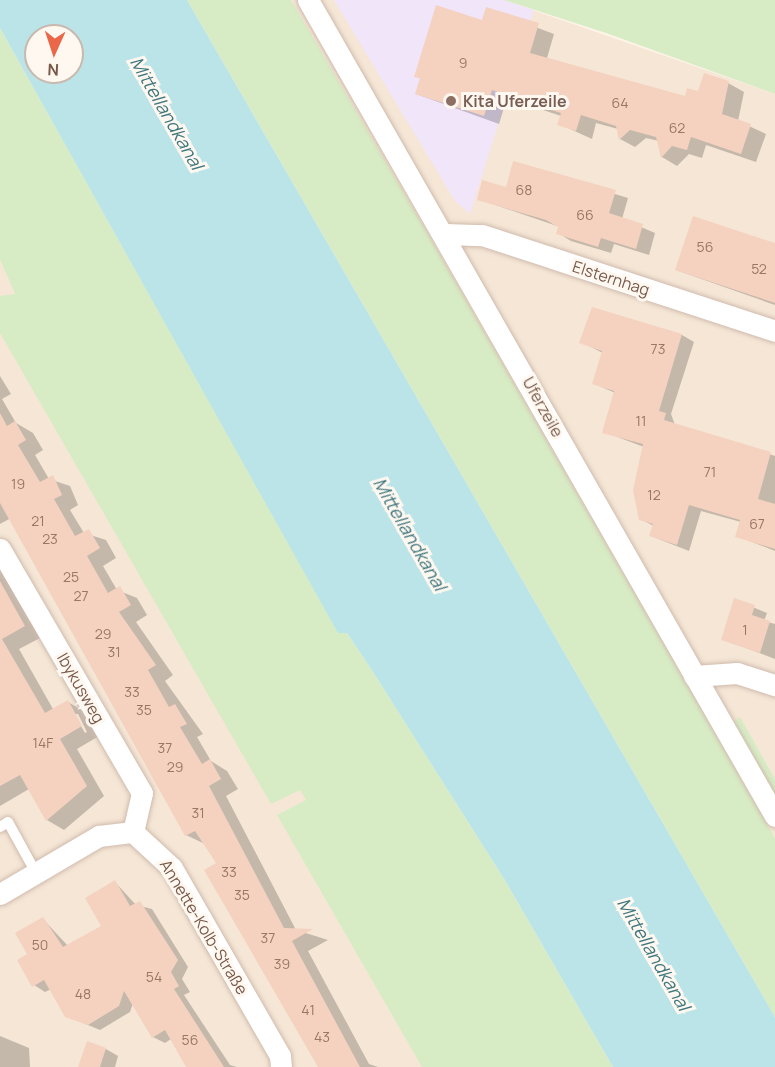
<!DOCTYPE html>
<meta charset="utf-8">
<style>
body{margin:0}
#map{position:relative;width:775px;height:1067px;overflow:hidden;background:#fdf4e8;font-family:Manrope,sans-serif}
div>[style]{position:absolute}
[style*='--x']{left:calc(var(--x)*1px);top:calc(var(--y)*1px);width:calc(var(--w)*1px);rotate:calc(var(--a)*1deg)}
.residential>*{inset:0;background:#f5e6d6}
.education>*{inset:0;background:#f1e5fa}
.green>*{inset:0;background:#d7ecc5}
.water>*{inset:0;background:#bbe4e8}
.shadow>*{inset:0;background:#0003}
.building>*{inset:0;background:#f4d2bf}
.roads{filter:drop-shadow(0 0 2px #d0bbad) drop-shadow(0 0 2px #d0bbad)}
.lane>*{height:10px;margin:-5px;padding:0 5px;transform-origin:5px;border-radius:5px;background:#fff}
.street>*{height:21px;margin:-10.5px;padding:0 10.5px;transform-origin:10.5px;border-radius:10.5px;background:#fff}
.dots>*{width:16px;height:16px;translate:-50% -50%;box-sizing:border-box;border:3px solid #fff8f0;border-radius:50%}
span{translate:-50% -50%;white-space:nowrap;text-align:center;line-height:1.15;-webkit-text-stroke:6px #fff8f0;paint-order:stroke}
.number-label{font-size:14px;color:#987767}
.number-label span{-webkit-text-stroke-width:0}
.education-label{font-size:16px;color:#785e54;font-weight:700}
.left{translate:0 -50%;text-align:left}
.street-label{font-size:16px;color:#79594a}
.water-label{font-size:18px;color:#3d767e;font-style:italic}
.north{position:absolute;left:24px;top:24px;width:60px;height:60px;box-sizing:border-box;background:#fff8f0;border:2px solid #c9b8ae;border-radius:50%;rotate:183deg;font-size:16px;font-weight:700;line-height:24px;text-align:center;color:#79594a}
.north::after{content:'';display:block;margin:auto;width:21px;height:27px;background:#eb674a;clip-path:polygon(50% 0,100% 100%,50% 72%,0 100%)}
</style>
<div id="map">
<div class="residential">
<i style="clip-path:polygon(291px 0,504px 0,775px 94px,775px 838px)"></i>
<i style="clip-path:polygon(0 260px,15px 294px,460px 1067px,0 1067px)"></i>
</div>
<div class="education">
<i style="clip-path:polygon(334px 0,504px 0,534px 10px,470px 214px,455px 201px)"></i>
</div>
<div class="green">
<i style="clip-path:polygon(187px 0,291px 0,428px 234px,775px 838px,775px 1017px)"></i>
<i style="clip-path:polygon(504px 0,775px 0,775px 94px,606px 33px)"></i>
<i style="clip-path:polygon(0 28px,338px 632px,347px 633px,373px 672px,506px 882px,613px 1067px,422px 1067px,277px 815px,306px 800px,300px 790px,271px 804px,0 333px,0 296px,15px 294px,0 260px)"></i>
<i style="clip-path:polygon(740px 717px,775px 779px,775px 795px,732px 722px)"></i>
</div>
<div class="water">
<i style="clip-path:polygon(evenodd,0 0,187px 0,775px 1017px,775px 1067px,613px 1067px,506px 882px,373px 672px,347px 633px,338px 633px,0 28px,0 0,36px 36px,72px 36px,72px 72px,36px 72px,36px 36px)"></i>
</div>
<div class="shadow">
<i style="clip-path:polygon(487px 9px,554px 34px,547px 58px,686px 98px,728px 83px,744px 92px,738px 121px,766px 134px,756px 162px,706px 145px,702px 158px,689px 154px,677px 166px,662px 157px,659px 141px,646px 138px,635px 147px,620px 139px,618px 129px,596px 123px,592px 139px,559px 124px,561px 116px,507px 98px,499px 124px,416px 94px,421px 79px,416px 76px,483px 22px)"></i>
<i style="clip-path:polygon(514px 163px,628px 198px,622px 219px,655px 233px,649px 255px,614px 244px,611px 253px,571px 241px,558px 233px,560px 227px,478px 199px,507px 189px)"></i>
<i style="clip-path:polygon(775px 245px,775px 305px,676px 270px)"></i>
<i style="clip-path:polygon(682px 335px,694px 342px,671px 414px,675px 425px,775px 456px,775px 551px,737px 536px,741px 522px,701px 511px,689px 551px,651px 536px,654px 526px,640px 519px,644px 447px,604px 432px,615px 393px,593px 383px,603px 353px,581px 342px)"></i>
<i style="clip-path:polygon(0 376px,11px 394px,2px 399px,16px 423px,33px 433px,43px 450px,35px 455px,49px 479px,70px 486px,78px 505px,70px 510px,84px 533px,106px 540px,116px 558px,103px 566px,117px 590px,137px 598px,147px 615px,136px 622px,173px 675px,165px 681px,203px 734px,197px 737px,211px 761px,227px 771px,238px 789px,226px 796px,296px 930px,328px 940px,308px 951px,369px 1064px,378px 1067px,325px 1067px,218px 864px,205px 844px,186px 835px,11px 518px,0 524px)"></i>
<i style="clip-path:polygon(evenodd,0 563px,42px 637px,19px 649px,53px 709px,68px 702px,85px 712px,99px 736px,77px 749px,104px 796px,64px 830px,47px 820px,29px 789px,0 806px,0 563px,74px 714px,78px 714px,87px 732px,85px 733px,74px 714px)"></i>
<i style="clip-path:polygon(735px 600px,767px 613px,764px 621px,775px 624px,775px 659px,722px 639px)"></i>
<i style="clip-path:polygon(115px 882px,136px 905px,152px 909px,188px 967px,182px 979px,190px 992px,184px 995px,230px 1065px,237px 1067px,187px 1067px,171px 1039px,165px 1043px,153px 1037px,133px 1003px,130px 1012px,100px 1030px,66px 1016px,51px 989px,45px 992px,34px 985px,29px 955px,43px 919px,68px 946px,103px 926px)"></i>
<i style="clip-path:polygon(0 1036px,29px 1048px,30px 1067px,0 1067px)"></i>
<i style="clip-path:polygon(106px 1049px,118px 1056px,115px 1067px,79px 1067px)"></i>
</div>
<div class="building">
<i style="clip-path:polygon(436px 5px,482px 20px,486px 7px,539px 23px,530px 53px,685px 96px,687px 88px,698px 91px,704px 73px,729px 81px,722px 114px,751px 124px,741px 154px,691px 137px,687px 150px,672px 146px,661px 158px,656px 137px,630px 130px,619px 140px,616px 126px,581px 115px,576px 131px,557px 125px,561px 113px,492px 90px,484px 116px,415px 94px,420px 78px,414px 77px)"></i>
<i style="clip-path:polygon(513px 161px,616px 190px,609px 213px,643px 224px,636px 249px,601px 238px,598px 247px,556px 234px,558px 227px,546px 220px,477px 200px,482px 180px,506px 187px)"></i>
<i style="clip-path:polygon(693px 216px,775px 243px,775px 303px,675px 270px)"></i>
<i style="clip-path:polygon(592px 307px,682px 334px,659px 411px,666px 413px,664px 420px,771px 452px,758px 499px,775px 504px,775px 549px,735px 537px,740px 520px,689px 505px,677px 545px,649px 536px,653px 524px,639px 520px,633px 490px,643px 444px,602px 433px,614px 391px,592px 384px,602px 351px,579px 343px)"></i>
<i style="clip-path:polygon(0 413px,7px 426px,15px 421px,26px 440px,18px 445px,40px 482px,53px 475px,62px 495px,54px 499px,75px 536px,89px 529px,100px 548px,87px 556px,108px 593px,120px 586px,131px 605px,119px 612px,156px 665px,148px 670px,169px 707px,175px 704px,187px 724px,180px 727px,202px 764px,210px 759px,221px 779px,209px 786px,284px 928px,313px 929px,292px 941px,360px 1067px,318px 1067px,204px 870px,216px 863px,195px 831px,185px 836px,0 503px)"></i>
<i style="clip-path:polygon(0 581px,25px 626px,2px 639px,45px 713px,68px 700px,82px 726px,60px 739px,87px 786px,46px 821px,20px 775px,0 786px)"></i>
<i style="clip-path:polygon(734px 598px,755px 605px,752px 615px,770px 621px,760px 653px,721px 640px)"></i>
<i style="clip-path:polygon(115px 880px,130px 906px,140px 901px,178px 960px,171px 972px,179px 986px,174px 989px,224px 1067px,186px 1067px,165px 1030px,152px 1038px,124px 991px,119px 1006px,88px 1025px,65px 1017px,44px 980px,32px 987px,17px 960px,27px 954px,15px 933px,43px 917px,63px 947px,101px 926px,85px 898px)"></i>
<i style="clip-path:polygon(87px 1041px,106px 1048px,100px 1067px,78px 1067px)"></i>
</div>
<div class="roads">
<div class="lane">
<i style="--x:0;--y:827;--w:9;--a:-32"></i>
<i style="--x:8;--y:822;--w:58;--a:61.2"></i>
</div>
<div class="street">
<i style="--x:308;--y:0;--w:940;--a:60.22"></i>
<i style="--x:445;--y:234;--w:37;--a:2"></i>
<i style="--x:482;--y:235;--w:308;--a:18.1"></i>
<i style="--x:0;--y:549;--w:282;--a:59.8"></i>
<i style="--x:142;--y:793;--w:40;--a:103"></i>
<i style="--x:694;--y:676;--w:43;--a:-4"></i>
<i style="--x:737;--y:673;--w:40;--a:18"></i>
<i style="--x:0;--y:894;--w:115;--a:-30.4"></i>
<i style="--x:99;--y:836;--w:34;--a:-7"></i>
<i style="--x:133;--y:832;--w:53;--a:42.7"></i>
<i style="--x:172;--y:868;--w:217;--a:60.1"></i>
<i style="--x:280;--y:1056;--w:11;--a:85"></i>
</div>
</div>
<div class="dots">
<i style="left:451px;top:101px;background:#8d6e63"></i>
</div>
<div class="number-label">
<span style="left:463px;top:63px">9</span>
<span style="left:620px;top:103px">64</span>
<span style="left:677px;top:128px">62</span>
<span style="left:524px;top:190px">68</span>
<span style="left:585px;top:215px">66</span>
<span style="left:705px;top:247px">56</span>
<span style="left:759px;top:269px">52</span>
<span style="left:658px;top:349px">73</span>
<span style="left:641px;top:421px">11</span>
<span style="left:710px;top:472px">71</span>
<span style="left:18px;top:484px">19</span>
<span style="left:654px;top:495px">12</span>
<span style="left:38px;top:521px">21</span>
<span style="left:757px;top:524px">67</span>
<span style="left:50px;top:539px">23</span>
<span style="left:71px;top:577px">25</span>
<span style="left:81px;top:596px">27</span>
<span style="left:745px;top:630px">1</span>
<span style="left:103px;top:634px">29</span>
<span style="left:114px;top:652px">31</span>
<span style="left:132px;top:692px">33</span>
<span style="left:144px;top:710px">35</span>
<span style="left:43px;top:743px">14F</span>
<span style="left:165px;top:748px">37</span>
<span style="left:175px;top:767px">29</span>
<span style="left:198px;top:813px">31</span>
<span style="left:229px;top:872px">33</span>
<span style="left:242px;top:895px">35</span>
<span style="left:268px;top:938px">37</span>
<span style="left:40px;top:945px">50</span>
<span style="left:282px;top:964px">39</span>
<span style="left:154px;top:977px">54</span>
<span style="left:83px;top:994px">48</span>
<span style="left:308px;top:1010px">41</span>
<span style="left:322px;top:1037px">43</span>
<span style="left:190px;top:1040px">56</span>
</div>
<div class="education-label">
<span class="left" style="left:463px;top:101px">Kita Uferzeile</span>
</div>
<div class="street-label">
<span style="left:611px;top:278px;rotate:18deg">Elsternhag</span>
<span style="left:543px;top:407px;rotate:61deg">Uferzeile</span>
<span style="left:81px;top:688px;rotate:60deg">Ibykusweg</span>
<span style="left:204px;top:927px;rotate:59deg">Annette-Kolb-Straße</span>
</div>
<div class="water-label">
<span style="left:167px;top:113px;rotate:60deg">Mittellandkanal</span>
<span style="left:410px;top:534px;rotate:60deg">Mittellandkanal</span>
<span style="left:654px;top:954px;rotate:60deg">Mittellandkanal</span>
</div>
<div class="north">N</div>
</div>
